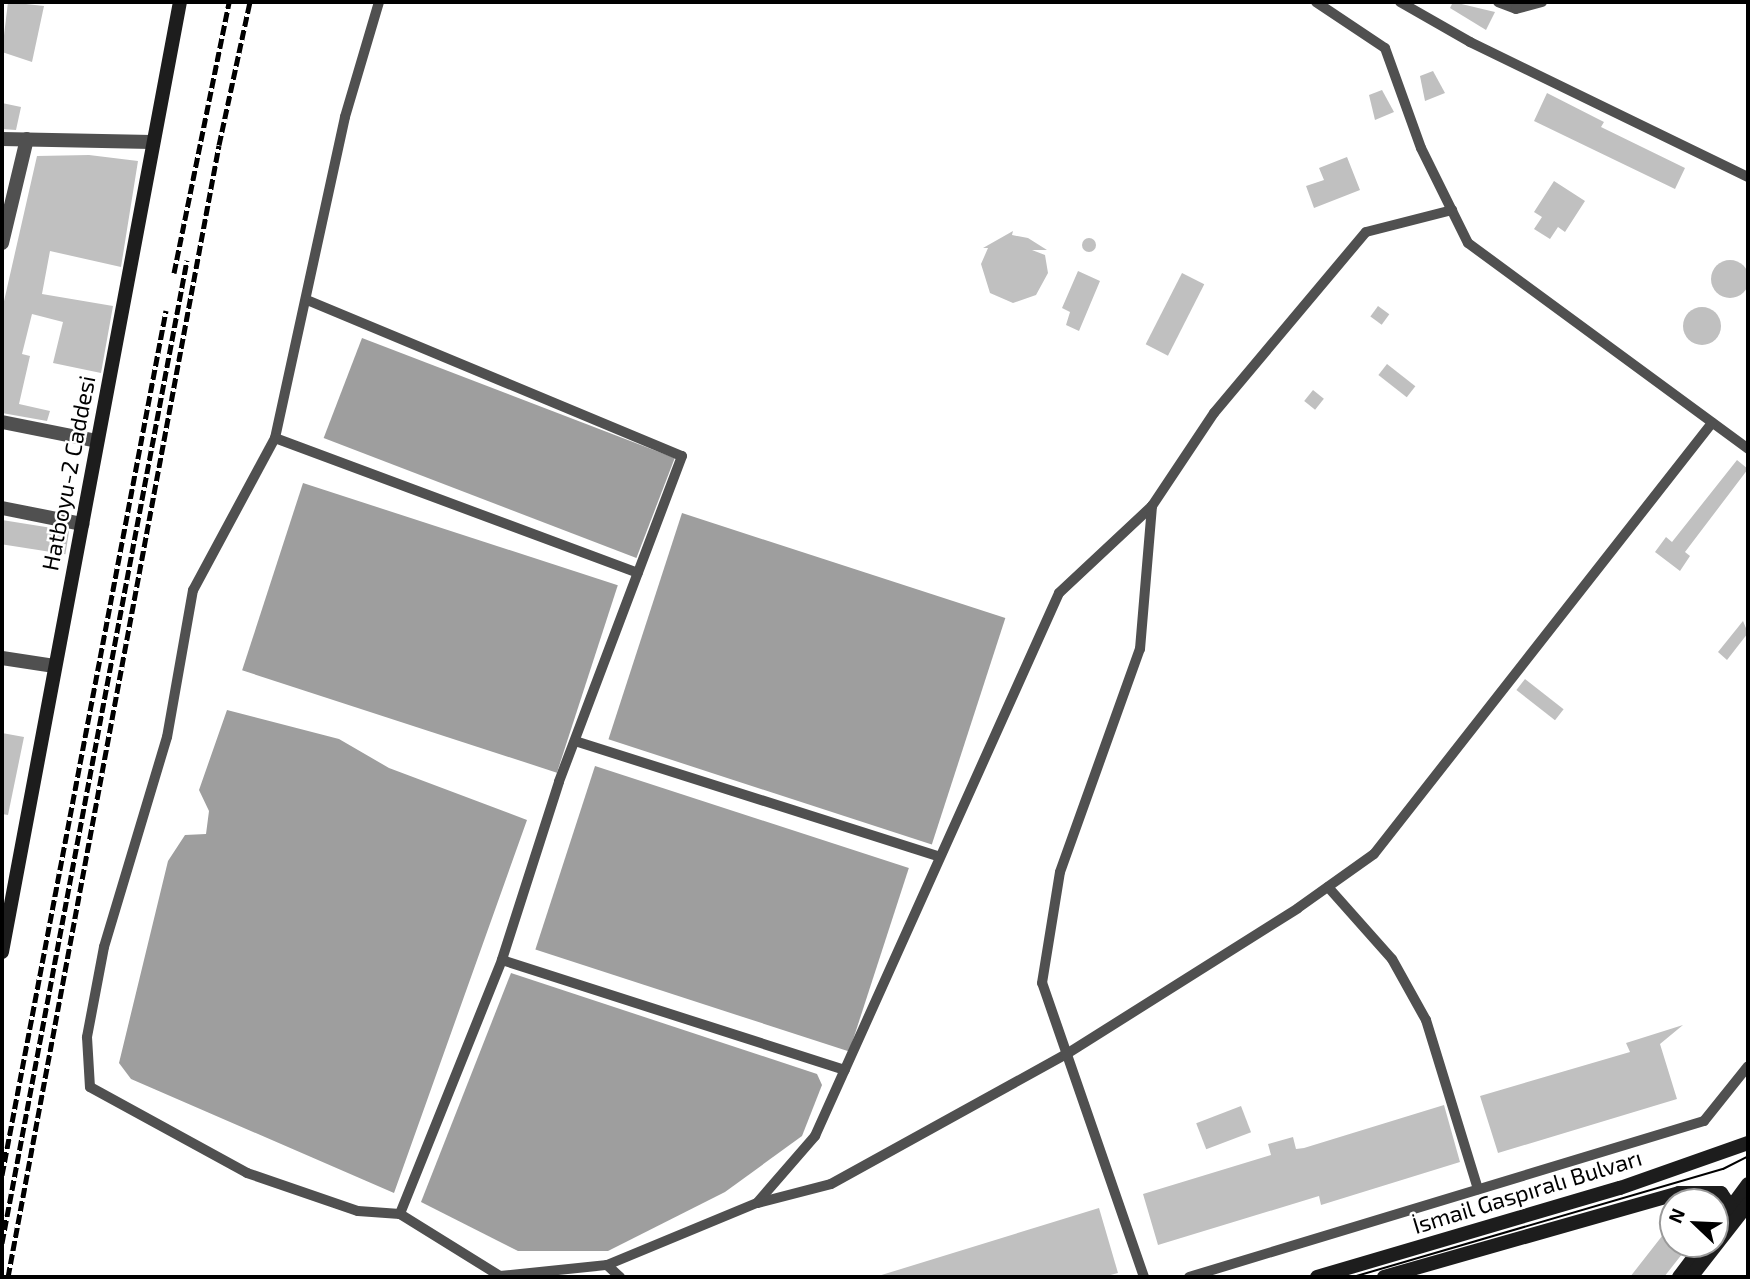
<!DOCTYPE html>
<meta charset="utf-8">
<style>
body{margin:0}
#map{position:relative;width:1750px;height:1279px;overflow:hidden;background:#fff;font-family:"Exo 2",sans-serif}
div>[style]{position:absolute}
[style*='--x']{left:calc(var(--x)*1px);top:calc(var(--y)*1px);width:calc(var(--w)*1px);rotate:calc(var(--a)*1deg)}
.water>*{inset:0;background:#9e9e9e;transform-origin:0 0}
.building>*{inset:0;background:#c0c0c0;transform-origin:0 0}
.round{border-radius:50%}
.service>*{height:10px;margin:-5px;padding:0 5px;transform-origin:5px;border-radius:5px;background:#505050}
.minor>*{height:14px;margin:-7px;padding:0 7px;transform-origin:7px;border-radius:7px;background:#505050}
.secondary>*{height:14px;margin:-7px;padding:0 7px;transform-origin:7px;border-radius:7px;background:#1d1d1d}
.tram>*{height:2px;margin:-1px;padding:0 1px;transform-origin:1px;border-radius:1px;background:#000}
.rail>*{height:5px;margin-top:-2.5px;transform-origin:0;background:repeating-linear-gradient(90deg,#000 0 10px,transparent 0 13.5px)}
span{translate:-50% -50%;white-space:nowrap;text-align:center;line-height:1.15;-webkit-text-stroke:5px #fff;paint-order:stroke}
.street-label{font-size:23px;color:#000}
.frame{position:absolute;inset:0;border:4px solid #000;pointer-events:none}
.north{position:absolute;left:1659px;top:1188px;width:70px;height:70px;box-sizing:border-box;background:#fff;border:2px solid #999;border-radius:50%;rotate:293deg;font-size:19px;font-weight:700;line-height:28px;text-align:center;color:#000}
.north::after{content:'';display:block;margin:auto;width:24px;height:32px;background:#000;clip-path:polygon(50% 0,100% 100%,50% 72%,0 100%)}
</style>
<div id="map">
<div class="water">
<i style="left:362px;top:338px;width:335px;height:107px;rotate:21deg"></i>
<i style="left:303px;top:483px;width:331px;height:197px;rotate:18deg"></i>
<i style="left:682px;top:513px;width:340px;height:238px;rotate:18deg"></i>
<i style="clip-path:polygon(227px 710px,339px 739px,389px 768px,527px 820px,394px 1193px,131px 1079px,119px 1063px,168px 861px,185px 835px,206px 834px,209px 811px,199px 790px)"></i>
<i style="left:595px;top:766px;width:330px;height:193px;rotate:18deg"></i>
<i style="clip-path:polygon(511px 973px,817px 1074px,822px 1085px,802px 1136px,725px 1192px,608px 1251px,518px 1251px,421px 1202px)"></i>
</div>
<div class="building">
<i style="clip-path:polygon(8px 2px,44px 6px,32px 62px,2px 52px)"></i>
<i style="clip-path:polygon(1453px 2px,1495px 12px,1486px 30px,1450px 8px)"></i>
<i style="clip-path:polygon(1433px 71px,1445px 93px,1425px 101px,1420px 76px)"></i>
<i style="clip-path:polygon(1382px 90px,1394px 112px,1375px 120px,1369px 95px)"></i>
<i style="clip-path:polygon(1547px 93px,1604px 122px,1601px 127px,1685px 168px,1675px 189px,1534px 121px)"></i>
<i style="clip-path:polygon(2px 103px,21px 107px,16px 130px,2px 129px)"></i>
<i style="clip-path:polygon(89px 155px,138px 161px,121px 267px,50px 251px,42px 294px,113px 306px,101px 373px,53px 363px,63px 322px,32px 314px,22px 354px,30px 356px,19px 404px,50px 411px,47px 421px,2px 413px,2px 310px,37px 156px)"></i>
<i style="clip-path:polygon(1347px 157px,1360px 190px,1314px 208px,1306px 186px,1324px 180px,1319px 168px)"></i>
<i style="clip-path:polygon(1554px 181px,1585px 201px,1565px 232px,1558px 227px,1550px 239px,1534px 229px,1542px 217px,1534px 212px)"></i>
<i style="clip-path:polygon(1013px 231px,1012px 235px,1028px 238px,1047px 250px,1032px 250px,1045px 255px,1048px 273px,1036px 295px,1013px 303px,990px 293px,981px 264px,988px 248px,983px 248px)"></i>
<i class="round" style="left:1082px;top:238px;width:14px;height:14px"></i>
<i class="round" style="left:1711px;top:260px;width:38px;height:38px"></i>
<i style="clip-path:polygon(1078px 271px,1100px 281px,1079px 331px,1066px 325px,1070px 312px,1062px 308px)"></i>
<i style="left:1182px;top:273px;width:25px;height:80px;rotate:27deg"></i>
<i style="left:1378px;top:306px;width:14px;height:13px;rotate:36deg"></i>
<i class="round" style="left:1683px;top:307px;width:38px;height:38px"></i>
<i style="left:1387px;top:364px;width:36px;height:14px;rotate:38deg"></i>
<i style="left:1313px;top:390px;width:14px;height:14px;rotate:39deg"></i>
<i style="clip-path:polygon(1737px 460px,1748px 469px,1685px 552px,1690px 556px,1680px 571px,1655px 552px,1666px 537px,1672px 542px)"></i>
<i style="left:2px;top:520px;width:68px;height:24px;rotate:9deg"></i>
<i style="clip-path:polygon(1743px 621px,1748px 633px,1727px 660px,1718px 652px)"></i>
<i style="left:1525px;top:679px;width:49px;height:14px;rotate:38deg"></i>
<i style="clip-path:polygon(2px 733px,24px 737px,8px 815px,2px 814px)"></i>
<i style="clip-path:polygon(1683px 1025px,1660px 1044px,1677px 1099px,1498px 1153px,1480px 1096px,1630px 1052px,1626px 1043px)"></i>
<i style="clip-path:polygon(1444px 1105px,1460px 1162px,1321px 1205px,1319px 1196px,1158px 1245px,1143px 1194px,1271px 1155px,1268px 1144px,1293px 1137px,1296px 1149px,1304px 1148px)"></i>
<i style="left:1241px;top:1106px;width:28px;height:48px;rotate:69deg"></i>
<i style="clip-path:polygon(1099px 1208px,1118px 1273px,1103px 1277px,875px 1277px)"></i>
<i style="clip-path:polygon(1673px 1222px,1673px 1244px,1690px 1244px,1664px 1277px,1630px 1277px)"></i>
</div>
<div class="service">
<i style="--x:379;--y:2;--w:120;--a:106.5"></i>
<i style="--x:345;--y:117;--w:329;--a:102.3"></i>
<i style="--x:275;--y:438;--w:387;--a:20.4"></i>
<i style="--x:1316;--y:2;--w:83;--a:33.7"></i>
<i style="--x:1385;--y:48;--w:106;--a:70.2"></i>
<i style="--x:1421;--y:148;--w:106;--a:63.7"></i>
<i style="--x:1468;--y:243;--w:348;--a:36.3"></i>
<i style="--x:1400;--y:2;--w:81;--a:29.7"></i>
<i style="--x:1470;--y:42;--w:309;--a:25.9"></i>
<i style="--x:1498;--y:2;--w:19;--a:21"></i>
<i style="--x:1516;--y:9;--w:27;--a:-15"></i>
<i style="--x:307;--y:300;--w:406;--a:22.6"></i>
<i style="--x:682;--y:456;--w:348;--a:110.7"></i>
<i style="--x:559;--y:782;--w:187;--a:107.8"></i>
<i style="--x:502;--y:960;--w:274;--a:111.9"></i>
<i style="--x:275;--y:438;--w:173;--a:118.3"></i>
<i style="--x:193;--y:590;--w:149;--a:100"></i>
<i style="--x:167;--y:737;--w:219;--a:106.7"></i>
<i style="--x:104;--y:947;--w:92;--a:100.7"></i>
<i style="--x:87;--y:1037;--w:50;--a:86.6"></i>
<i style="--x:90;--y:1087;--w:179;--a:28.7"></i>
<i style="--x:247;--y:1173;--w:117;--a:18.9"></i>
<i style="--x:358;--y:1211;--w:42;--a:4.1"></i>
<i style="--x:400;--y:1214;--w:118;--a:31.8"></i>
<i style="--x:500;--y:1276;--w:108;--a:-5.9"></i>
<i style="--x:607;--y:1265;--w:162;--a:-22.5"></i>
<i style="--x:757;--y:1203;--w:89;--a:-49.1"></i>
<i style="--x:815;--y:1136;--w:595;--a:-65.8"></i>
<i style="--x:1059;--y:593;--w:127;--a:-43.1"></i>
<i style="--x:1152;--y:506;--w:112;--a:-56.3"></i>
<i style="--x:1214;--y:413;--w:236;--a:-50"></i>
<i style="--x:1366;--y:232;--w:89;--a:-14.3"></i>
<i style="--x:575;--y:741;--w:381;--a:17.6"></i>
<i style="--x:1328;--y:887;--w:96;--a:48.4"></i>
<i style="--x:1392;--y:959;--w:70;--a:60.9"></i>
<i style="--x:1426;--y:1020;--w:177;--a:72.9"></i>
<i style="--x:502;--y:960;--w:360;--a:17.8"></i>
<i style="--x:758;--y:1203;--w:75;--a:-14.6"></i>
<i style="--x:831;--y:1184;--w:267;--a:-28.9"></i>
<i style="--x:1065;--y:1055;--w:275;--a:-32.2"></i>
<i style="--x:1298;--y:908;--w:93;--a:-35.4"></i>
<i style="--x:1374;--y:854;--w:548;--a:-51.9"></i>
<i style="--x:607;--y:1265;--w:18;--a:43"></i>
<i style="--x:1144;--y:1277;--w:311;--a:-109.1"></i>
<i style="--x:1042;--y:983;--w:112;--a:-80.8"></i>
<i style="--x:1060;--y:872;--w:237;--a:-70.3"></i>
<i style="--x:1140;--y:649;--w:144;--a:-85.2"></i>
<i style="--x:1189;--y:1277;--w:538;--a:-16.85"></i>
<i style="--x:1704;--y:1121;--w:70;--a:-51.3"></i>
</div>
<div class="minor">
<i style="--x:2;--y:139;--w:150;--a:1.1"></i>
<i style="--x:2;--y:243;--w:107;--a:-76.5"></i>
<i style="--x:2;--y:422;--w:97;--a:11.3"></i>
<i style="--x:2;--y:508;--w:82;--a:11.3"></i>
<i style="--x:2;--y:658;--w:53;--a:8.7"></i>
</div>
<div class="secondary">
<i style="--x:2;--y:952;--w:967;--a:-79.39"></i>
<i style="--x:1715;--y:1229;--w:56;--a:-53.7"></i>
<i style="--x:1317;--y:1277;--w:316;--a:-16.4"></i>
<i style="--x:1620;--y:1188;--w:136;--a:-19.4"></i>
<i style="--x:1384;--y:1277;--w:307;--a:-15.9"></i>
<i style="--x:1679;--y:1193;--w:42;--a:0"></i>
<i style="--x:1721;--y:1193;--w:18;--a:56"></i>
<i style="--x:1679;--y:1277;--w:41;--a:-52.9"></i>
<i style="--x:1691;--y:1277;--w:93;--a:-52"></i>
</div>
<div class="tram">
<i style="--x:1353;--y:1277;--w:385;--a:-16.3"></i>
<i style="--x:1723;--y:1169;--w:28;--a:-27"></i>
</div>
<div class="rail">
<i style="--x:174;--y:273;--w:277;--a:-78.5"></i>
<i style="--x:2;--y:1175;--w:880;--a:-79.26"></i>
<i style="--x:2;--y:1243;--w:1000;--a:-79.34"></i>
<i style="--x:8;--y:1277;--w:1151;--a:-79.44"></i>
<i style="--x:219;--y:145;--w:146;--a:-77.8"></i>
</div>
<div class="street-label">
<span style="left:68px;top:473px;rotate:-79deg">Hatboyu-2 Caddesi</span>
<span style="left:1527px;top:1191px;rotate:-17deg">İsmail Gaspıralı Bulvarı</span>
</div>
<div class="frame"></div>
<div class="north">N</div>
</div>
